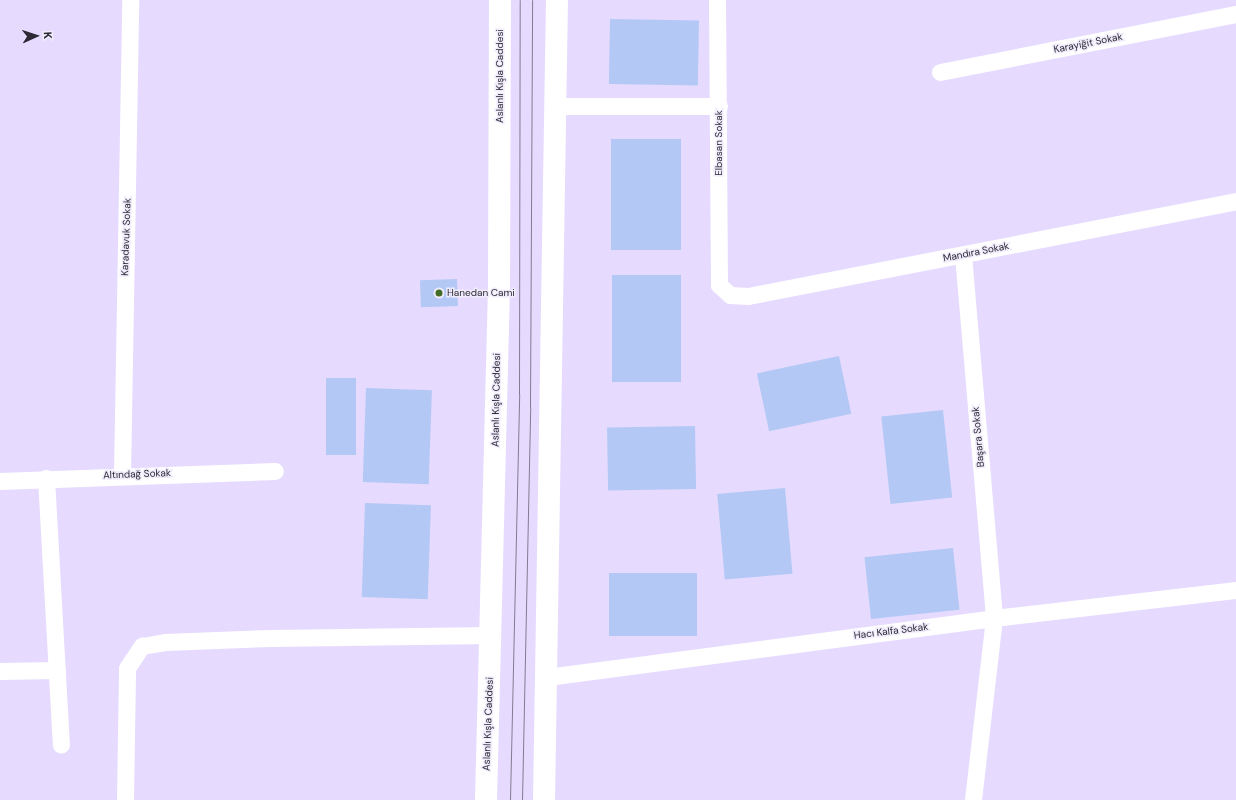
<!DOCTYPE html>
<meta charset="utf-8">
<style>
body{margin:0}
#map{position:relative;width:1236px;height:800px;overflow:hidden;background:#e6dbfe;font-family:"DM Sans",sans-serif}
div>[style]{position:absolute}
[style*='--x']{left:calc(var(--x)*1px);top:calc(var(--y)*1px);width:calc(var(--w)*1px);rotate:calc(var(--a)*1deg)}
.building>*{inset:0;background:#b4c8f6;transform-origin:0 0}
.minor>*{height:17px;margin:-8.5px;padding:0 8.5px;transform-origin:8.5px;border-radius:8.5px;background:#fff}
.secondary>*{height:22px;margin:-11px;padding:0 11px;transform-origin:11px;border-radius:11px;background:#fff}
.tram>*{height:1px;margin:-0.5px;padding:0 0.5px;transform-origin:0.5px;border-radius:0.5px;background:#827b92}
.dots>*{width:11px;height:11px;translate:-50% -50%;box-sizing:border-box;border:2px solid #f0ecfb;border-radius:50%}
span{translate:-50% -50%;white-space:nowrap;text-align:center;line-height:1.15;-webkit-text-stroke:3px #f0ecfb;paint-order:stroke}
.street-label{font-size:10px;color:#2c2835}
.poi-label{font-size:10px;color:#2c2835}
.left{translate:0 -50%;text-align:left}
.north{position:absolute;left:16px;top:16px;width:40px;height:40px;-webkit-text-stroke:3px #f0ecfb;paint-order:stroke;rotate:87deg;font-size:11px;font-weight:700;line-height:16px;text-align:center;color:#2c2835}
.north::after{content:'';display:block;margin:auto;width:14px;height:18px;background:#2c2835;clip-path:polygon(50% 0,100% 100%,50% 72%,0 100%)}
</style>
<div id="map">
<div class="building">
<i style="left:610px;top:19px;width:89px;height:65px;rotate:1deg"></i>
<i style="left:611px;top:139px;width:70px;height:111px"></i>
<i style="left:612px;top:275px;width:69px;height:107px"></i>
<i style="left:457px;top:279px;width:27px;height:37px;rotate:88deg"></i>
<i style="left:839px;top:356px;width:59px;height:84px;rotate:78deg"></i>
<i style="left:326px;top:378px;width:30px;height:77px"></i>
<i style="left:366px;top:388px;width:66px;height:94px;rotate:2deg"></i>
<i style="left:943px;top:410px;width:88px;height:62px;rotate:84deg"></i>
<i style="left:695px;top:426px;width:63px;height:88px;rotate:89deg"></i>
<i style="left:785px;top:488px;width:86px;height:68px;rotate:85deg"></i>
<i style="left:365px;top:503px;width:66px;height:94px;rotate:2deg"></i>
<i style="left:953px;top:548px;width:62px;height:89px;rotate:84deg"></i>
<i style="left:697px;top:573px;width:63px;height:88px;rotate:90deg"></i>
</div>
<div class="minor">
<i style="--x:717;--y:0;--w:285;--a:89.6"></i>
<i style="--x:719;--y:285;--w:15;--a:42"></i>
<i style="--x:730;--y:295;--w:18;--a:3"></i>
<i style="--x:748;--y:296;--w:497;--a:-11"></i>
<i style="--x:940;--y:72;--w:302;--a:-11.1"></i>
<i style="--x:555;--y:106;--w:164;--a:0"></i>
<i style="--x:963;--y:255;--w:364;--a:85.1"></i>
<i style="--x:994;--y:618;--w:183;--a:96.6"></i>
<i style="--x:122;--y:474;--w:474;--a:-89"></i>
<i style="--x:46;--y:478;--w:267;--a:86.8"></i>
<i style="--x:0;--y:481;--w:275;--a:-2.1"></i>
<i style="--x:0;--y:671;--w:57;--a:-1"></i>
<i style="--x:547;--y:677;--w:451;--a:-7.5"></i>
<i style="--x:994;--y:618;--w:244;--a:-6.6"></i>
<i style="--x:125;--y:800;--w:132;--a:-89.1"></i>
<i style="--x:127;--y:668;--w:27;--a:-56"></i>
<i style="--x:142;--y:646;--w:23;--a:-10"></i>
<i style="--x:165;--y:642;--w:106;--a:-2.2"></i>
<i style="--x:271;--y:638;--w:220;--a:-0.8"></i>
</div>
<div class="secondary">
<i style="--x:486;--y:800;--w:515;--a:-88.55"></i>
<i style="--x:499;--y:285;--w:285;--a:-89.8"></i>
<i style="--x:544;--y:800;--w:800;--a:-89.07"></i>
</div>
<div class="tram">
<i style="--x:510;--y:800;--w:406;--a:-88.7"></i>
<i style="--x:519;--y:394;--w:394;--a:-89.9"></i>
<i style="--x:522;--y:800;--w:393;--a:-88.8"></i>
<i style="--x:530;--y:407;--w:407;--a:-89.7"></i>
</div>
<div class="dots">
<i style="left:439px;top:293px;background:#436c27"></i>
</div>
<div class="street-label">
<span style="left:1088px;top:43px;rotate:-11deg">Karayiğit Sokak</span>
<span style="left:500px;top:76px;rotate:-90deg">Aslanlı Kışla Caddesi</span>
<span style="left:719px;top:143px;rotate:-90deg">Elbasan Sokak</span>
<span style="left:126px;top:237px;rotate:-88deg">Karadavuk Sokak</span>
<span style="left:976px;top:252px;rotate:-11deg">Mandıra Sokak</span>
<span style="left:496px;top:400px;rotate:-89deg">Aslanlı Kışla Caddesi</span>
<span style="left:978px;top:437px;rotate:-95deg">Başara Sokak</span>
<span style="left:137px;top:474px;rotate:-2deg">Altındağ Sokak</span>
<span style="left:891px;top:631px;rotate:-7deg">Hacı Kalfa Sokak</span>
<span style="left:488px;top:724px;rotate:-88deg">Aslanlı Kışla Caddesi</span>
</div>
<div class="poi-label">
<span class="left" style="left:447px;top:293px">Hanedan Cami</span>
</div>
<div class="north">K</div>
</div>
